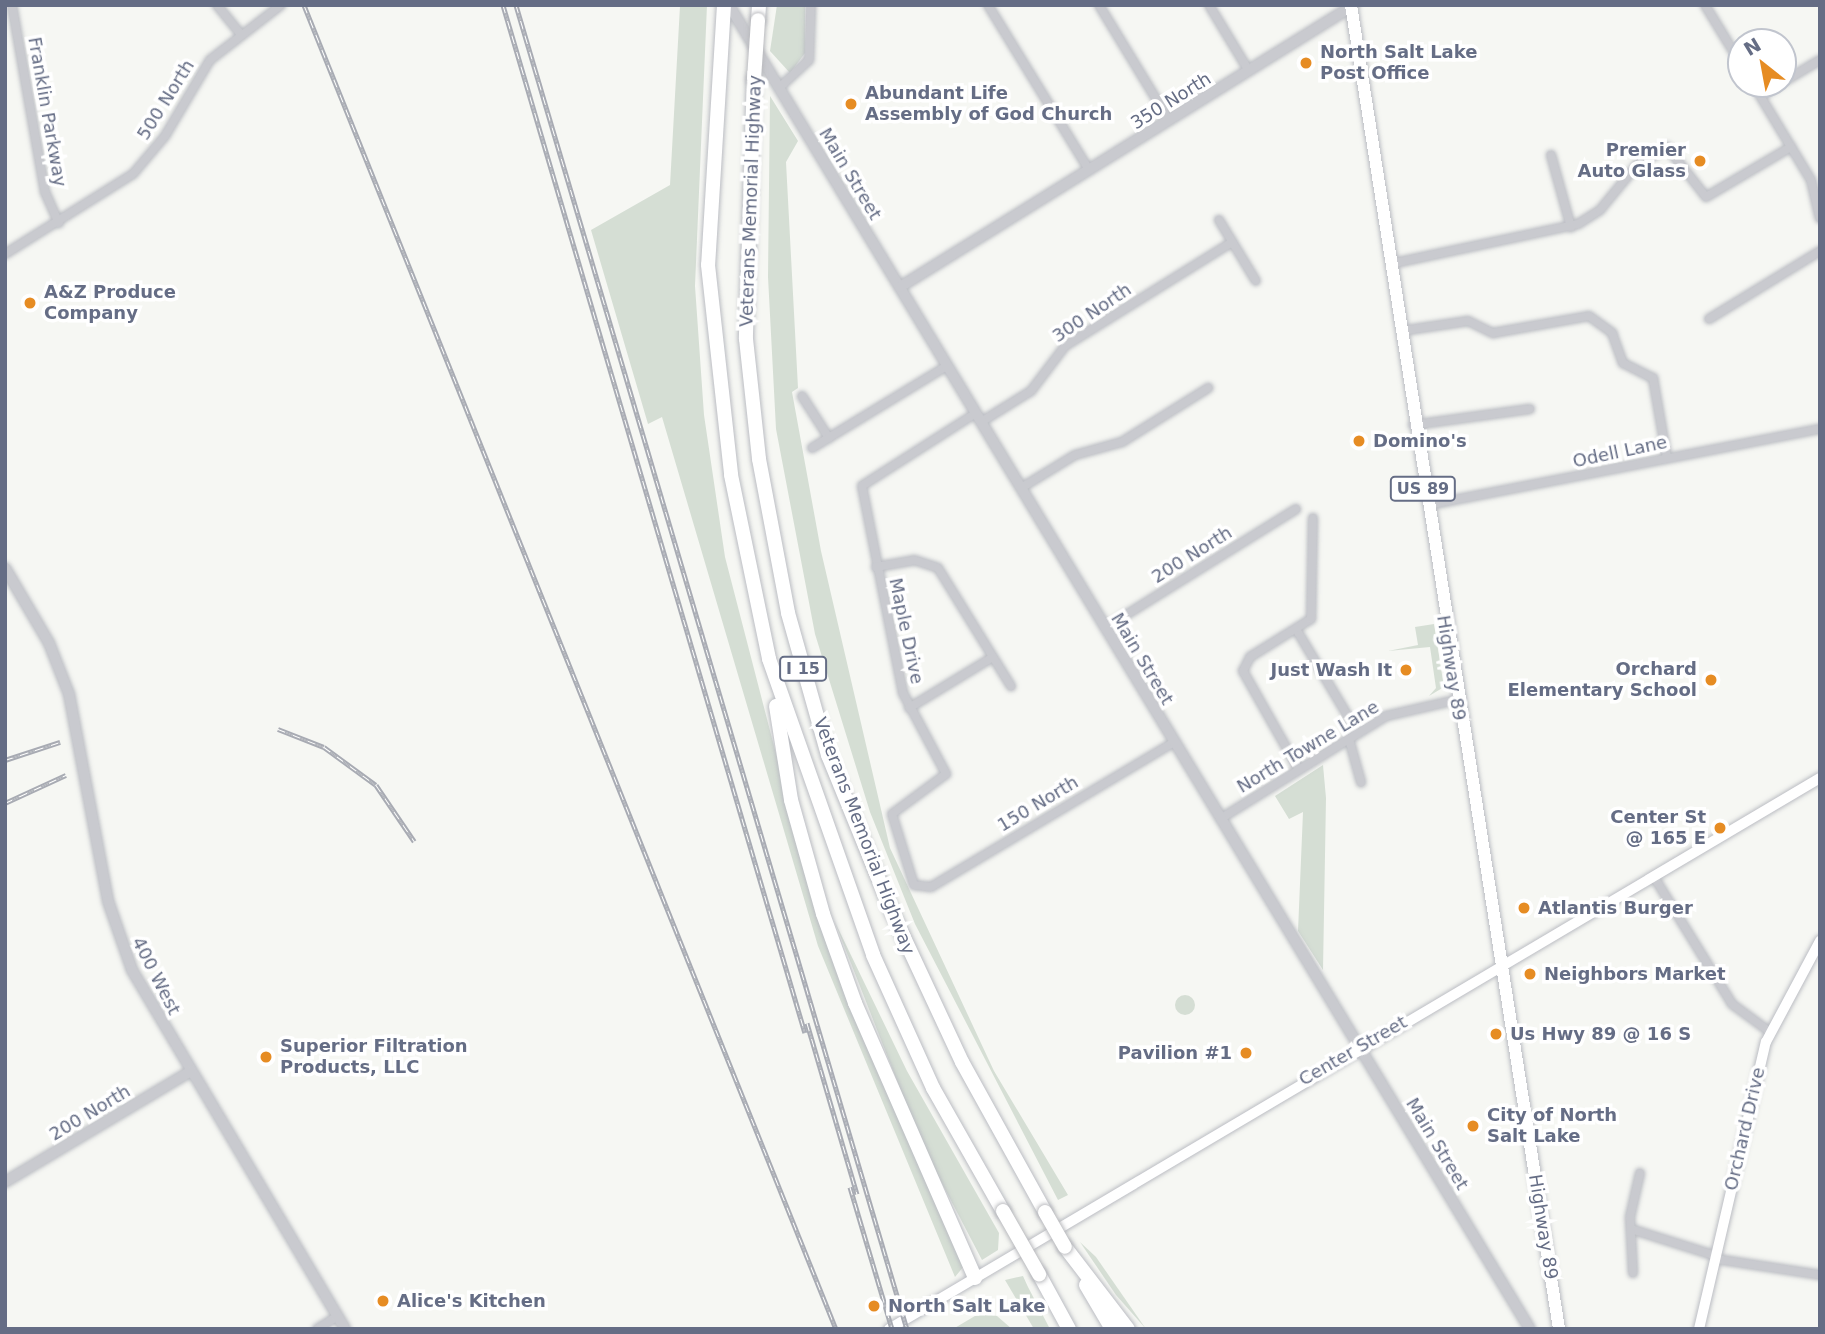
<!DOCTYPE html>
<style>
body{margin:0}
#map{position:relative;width:1825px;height:1334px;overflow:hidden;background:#f6f7f3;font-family:"DejaVu Sans",sans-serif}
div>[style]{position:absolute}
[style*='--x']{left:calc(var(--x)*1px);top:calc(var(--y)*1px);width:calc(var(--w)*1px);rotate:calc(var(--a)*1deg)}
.green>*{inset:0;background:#d5ded4}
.round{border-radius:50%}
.roads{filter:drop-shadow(0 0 2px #bbbdc3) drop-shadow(0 0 2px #bbbdc3)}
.minor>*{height:8px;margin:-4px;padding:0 4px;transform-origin:4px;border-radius:4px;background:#c9cacf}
.tertiary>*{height:10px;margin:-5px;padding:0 5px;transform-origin:5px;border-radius:5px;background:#c9cacf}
.secondary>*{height:10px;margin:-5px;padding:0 5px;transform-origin:5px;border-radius:5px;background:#fff}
.primary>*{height:12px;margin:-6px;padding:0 6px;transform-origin:6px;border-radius:6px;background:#fff}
.motorway>*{height:14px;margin:-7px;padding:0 7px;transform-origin:7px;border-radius:7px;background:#fff}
.rail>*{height:5px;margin-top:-2.5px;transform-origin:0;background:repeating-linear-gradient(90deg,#fff 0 8px,#a8abb3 0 16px);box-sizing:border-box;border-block:2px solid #a8abb3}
.bridges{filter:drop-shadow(0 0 2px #b9babe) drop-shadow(0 0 2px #b9babe)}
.motorway-bridge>*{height:14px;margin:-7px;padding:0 7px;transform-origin:7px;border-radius:7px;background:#fff}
.dots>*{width:19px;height:19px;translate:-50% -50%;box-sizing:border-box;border:4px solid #fff;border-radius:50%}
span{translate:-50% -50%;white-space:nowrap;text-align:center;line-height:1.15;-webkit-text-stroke:7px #fff;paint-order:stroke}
.shield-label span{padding:2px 5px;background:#fff;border:2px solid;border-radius:5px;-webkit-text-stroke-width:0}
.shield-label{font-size:16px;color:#656d85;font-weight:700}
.poi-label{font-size:18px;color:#656d85;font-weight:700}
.left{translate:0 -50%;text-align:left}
.right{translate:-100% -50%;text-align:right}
.street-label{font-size:18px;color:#656d85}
.frame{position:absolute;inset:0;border:7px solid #656d85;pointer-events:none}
.north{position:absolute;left:1727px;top:28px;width:70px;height:70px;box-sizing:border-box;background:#fff;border:2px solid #c1c5ce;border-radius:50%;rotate:329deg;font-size:19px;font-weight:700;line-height:28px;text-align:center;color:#656d85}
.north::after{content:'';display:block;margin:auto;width:24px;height:32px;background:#e68c23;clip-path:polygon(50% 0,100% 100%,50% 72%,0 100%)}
</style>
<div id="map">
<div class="green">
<i style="clip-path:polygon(707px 5px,695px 286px,704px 415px,725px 557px,802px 854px,964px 1266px,955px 1277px,818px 946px,662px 417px,648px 424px,591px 230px,670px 185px,680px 6px)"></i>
<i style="clip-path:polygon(777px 5px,805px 5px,805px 53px,790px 73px,770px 51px)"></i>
<i style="clip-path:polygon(770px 96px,798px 141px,786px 162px,798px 388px,792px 392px,821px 551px,890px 848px,994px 1071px,1068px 1195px,1058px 1200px,915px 924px,870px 812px,815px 634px,776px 429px,768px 277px)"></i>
<i style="clip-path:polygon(1434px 624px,1444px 687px,1429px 696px,1436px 688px,1430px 647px,1388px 651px,1418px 645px,1415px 627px)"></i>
<i style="clip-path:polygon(1323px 765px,1326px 798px,1323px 970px,1298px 931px,1303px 812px,1289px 819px,1275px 796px)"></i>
<i style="clip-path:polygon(834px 920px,907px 1071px,999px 1233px,998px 1250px,982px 1260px,923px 1147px)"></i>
<i class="round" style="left:1175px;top:995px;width:20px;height:20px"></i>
<i style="clip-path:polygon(1080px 1242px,1096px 1257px,1146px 1329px,1116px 1295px)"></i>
<i style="clip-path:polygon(1023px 1276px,1028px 1287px,1050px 1329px,1034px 1329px,1005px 1280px)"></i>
<i style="clip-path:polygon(980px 1313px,997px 1316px,1012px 1329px,953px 1329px)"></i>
</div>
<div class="roads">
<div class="minor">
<i style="--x:12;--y:5;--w:190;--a:80"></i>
<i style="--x:45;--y:192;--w:34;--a:66"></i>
<i style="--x:217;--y:5;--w:35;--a:51"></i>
<i style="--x:988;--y:5;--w:193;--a:58.5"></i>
<i style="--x:1099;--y:5;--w:135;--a:58.7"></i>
<i style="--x:1209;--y:5;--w:77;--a:58.8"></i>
<i style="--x:1705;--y:5;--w:69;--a:58.6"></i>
<i style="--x:1783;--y:82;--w:43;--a:-30.7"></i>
<i style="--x:1753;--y:84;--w:112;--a:58.9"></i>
<i style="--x:1811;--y:180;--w:39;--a:77"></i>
<i style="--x:779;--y:88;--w:41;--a:-43"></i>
<i style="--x:809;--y:60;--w:55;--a:-87.9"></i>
<i style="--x:1761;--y:96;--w:22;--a:-32"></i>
<i style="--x:1551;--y:155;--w:75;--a:74.5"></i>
<i style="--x:1219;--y:220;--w:71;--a:58.8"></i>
<i style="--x:5;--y:254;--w:151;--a:-32"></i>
<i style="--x:133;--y:174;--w:50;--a:-49.9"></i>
<i style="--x:165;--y:136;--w:88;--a:-59.4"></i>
<i style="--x:210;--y:60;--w:90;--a:-37.8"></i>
<i style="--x:1390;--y:264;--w:192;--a:-12"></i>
<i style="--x:1578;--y:224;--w:26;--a:-32"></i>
<i style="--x:1600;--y:210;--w:58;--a:-50.6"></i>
<i style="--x:1637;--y:165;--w:35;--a:-31"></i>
<i style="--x:1667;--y:147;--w:63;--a:52"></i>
<i style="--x:1706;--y:197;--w:99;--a:-30.5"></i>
<i style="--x:1709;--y:319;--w:130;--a:-31.5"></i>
<i style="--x:1401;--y:331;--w:68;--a:-8.5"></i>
<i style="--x:1468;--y:321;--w:28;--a:26"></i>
<i style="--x:1493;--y:333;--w:97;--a:-10"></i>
<i style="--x:1589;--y:316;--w:29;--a:36"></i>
<i style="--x:1612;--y:333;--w:32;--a:70"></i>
<i style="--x:1623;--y:363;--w:34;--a:27"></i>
<i style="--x:1653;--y:378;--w:81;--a:80.1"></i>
<i style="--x:802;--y:396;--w:50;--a:57.3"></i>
<i style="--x:976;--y:413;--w:135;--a:147.4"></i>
<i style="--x:862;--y:486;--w:211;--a:78.8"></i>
<i style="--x:903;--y:693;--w:92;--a:62"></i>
<i style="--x:946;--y:774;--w:67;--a:143.5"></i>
<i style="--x:892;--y:814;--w:74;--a:72.8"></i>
<i style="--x:914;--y:885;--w:17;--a:7"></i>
<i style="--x:931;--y:887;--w:283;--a:-30.8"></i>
<i style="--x:981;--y:422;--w:59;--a:-31.8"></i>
<i style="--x:1031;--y:391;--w:56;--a:-52.9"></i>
<i style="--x:1065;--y:346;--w:197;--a:-31.9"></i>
<i style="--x:1413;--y:425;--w:118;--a:-7.8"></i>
<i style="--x:812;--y:448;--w:158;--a:-31.3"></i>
<i style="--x:1021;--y:488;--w:63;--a:-31.4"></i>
<i style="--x:1075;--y:455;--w:49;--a:-15.5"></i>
<i style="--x:1122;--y:442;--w:102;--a:-32.1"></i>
<i style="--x:1428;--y:505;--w:399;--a:-11"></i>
<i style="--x:876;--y:567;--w:39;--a:-10"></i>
<i style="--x:914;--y:560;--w:25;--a:18"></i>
<i style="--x:938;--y:568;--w:139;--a:58.3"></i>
<i style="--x:1105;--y:628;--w:225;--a:-31.9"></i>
<i style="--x:1296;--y:629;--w:121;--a:59.2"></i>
<i style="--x:909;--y:708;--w:98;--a:-31.3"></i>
<i style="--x:1349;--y:739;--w:45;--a:74.4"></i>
<i style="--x:1299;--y:770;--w:114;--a:-119.5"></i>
<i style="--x:1243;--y:671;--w:16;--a:-63"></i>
<i style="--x:1250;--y:657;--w:72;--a:-31.9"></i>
<i style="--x:1311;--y:619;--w:101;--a:-88.9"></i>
<i style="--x:1220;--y:819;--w:195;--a:-31.8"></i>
<i style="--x:1386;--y:716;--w:72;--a:-12.9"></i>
<i style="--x:1654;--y:877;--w:149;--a:58.4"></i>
<i style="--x:1732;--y:1004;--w:47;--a:36.4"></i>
<i style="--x:1631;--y:1229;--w:89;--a:17.6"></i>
<i style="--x:1716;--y:1259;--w:105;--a:8.7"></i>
<i style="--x:1633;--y:1273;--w:56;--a:-93.1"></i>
<i style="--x:1630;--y:1217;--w:45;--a:-77.2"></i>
<i style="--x:317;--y:1329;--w:25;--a:-32"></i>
</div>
<div class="tertiary">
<i style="--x:729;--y:5;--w:1547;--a:58.83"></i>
<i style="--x:900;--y:287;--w:534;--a:-31.85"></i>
<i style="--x:5;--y:568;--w:87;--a:59.6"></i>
<i style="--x:49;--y:643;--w:55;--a:68.6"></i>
<i style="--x:69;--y:694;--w:211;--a:79.3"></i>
<i style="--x:108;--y:901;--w:73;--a:70.8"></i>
<i style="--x:132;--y:970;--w:417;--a:59.3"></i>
<i style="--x:5;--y:1182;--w:217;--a:-30.8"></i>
</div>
<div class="secondary">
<i style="--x:889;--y:1329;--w:1082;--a:-30.62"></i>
<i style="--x:1699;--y:1329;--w:295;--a:-76.9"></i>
<i style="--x:1766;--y:1042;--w:115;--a:-61.9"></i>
</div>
<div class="primary">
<i style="--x:1351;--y:5;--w:1340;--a:81.07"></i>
</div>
<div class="motorway">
<i style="--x:724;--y:5;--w:260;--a:93.5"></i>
<i style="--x:708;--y:265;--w:211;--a:83.7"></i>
<i style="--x:731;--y:475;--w:188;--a:78.3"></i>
<i style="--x:769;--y:659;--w:314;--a:70.6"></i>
<i style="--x:873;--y:955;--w:146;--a:65.7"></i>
<i style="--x:933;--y:1088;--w:142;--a:60.4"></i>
<i style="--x:758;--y:20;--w:15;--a:-86"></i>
<i style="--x:754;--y:79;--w:260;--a:91.8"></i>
<i style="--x:746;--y:339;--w:121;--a:83.8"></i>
<i style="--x:759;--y:459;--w:157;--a:79.3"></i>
<i style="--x:788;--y:613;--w:148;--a:74.3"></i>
<i style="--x:828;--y:755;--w:172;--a:67.8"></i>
<i style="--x:893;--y:914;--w:163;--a:65"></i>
<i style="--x:962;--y:1062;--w:171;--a:61"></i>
<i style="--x:776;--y:706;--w:95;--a:80.9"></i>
<i style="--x:791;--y:800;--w:118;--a:74.3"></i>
<i style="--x:823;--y:914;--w:95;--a:70.2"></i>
<i style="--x:855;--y:1003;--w:300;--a:66.4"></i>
<i style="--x:1065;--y:1247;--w:103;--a:52.5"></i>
<i style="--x:1039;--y:1274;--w:63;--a:61.4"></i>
<i style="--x:1086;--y:1285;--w:51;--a:59.4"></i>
</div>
</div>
<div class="rail">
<i style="--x:304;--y:5;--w:1427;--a:68.11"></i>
<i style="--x:503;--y:5;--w:1071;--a:73.63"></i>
<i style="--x:516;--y:5;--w:1381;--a:73.55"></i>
<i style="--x:278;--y:729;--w:49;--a:21.4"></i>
<i style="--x:324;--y:747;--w:64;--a:36.2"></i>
<i style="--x:376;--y:785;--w:68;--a:55.8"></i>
<i style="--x:5;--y:760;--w:58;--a:-18.1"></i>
<i style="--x:5;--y:803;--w:67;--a:-24.7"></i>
<i style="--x:807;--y:1023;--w:178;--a:73.7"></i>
<i style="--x:850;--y:1187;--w:148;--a:73.5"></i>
</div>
<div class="bridges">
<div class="motorway-bridge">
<i style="--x:754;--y:79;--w:59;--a:-86.1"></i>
<i style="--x:1003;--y:1211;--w:73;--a:60.3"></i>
<i style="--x:1045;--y:1212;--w:40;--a:60.3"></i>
</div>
</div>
<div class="dots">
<i style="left:1306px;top:63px;background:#e68c23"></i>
<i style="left:851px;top:104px;background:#e68c23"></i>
<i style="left:1700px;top:161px;background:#e68c23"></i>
<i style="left:30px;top:303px;background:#e68c23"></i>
<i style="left:1359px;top:441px;background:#e68c23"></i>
<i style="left:1406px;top:670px;background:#e68c23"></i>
<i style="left:1711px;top:680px;background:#e68c23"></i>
<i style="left:1720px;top:828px;background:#e68c23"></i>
<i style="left:1524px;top:908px;background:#e68c23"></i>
<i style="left:1530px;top:974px;background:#e68c23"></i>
<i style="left:1496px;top:1034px;background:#e68c23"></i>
<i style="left:1246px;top:1053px;background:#e68c23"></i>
<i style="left:266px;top:1057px;background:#e68c23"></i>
<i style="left:1473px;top:1126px;background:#e68c23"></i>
<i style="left:383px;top:1301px;background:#e68c23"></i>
<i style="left:874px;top:1306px;background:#e68c23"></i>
</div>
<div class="shield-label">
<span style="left:1423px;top:489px">US 89</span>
<span style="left:803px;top:669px">I 15</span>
</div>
<div class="poi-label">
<span class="left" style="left:1320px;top:63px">North Salt Lake<br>Post Office</span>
<span class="left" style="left:865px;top:104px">Abundant Life<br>Assembly of God Church</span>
<span class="right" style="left:1686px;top:161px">Premier<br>Auto Glass</span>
<span class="left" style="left:44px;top:303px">A&amp;Z Produce<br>Company</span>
<span class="left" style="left:1373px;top:441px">Domino's</span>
<span class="right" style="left:1392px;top:670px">Just Wash It</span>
<span class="right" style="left:1697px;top:680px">Orchard<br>Elementary School</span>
<span class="right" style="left:1706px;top:828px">Center St<br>@ 165 E</span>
<span class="left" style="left:1538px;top:908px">Atlantis Burger</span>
<span class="left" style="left:1544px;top:974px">Neighbors Market</span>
<span class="left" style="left:1510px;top:1034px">Us Hwy 89 @ 16 S</span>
<span class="left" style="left:280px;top:1057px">Superior Filtration<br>Products, LLC</span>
<span class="right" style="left:1232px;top:1053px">Pavilion #1</span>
<span class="left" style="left:1487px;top:1126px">City of North<br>Salt Lake</span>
<span class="left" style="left:397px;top:1301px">Alice's Kitchen</span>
<span class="left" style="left:888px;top:1306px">North Salt Lake</span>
</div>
<div class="street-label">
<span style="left:166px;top:100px;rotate:-58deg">500 North</span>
<span style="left:1171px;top:101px;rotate:-32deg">350 North</span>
<span style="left:47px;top:112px;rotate:80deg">Franklin Parkway</span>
<span style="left:850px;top:174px;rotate:59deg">Main Street</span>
<span style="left:751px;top:201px;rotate:-88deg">Veterans Memorial Highway</span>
<span style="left:1092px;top:313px;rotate:-34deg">300 North</span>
<span style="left:1620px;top:452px;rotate:-12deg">Odell Lane</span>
<span style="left:1192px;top:555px;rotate:-32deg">200 North</span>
<span style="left:906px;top:631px;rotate:78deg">Maple Drive</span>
<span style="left:1142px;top:659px;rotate:59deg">Main Street</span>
<span style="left:1451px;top:668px;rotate:81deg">Highway 89</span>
<span style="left:1308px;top:747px;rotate:-31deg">North Towne Lane</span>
<span style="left:1038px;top:804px;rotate:-31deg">150 North</span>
<span style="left:864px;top:836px;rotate:69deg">Veterans Memorial Highway</span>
<span style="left:156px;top:976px;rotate:63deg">400 West</span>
<span style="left:1353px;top:1051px;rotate:-30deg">Center Street</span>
<span style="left:90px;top:1113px;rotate:-31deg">200 North</span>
<span style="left:1745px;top:1129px;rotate:-77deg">Orchard Drive</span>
<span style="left:1437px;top:1144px;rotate:59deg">Main Street</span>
<span style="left:1543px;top:1227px;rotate:81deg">Highway 89</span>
</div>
<div class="frame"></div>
<div class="north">N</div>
</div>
